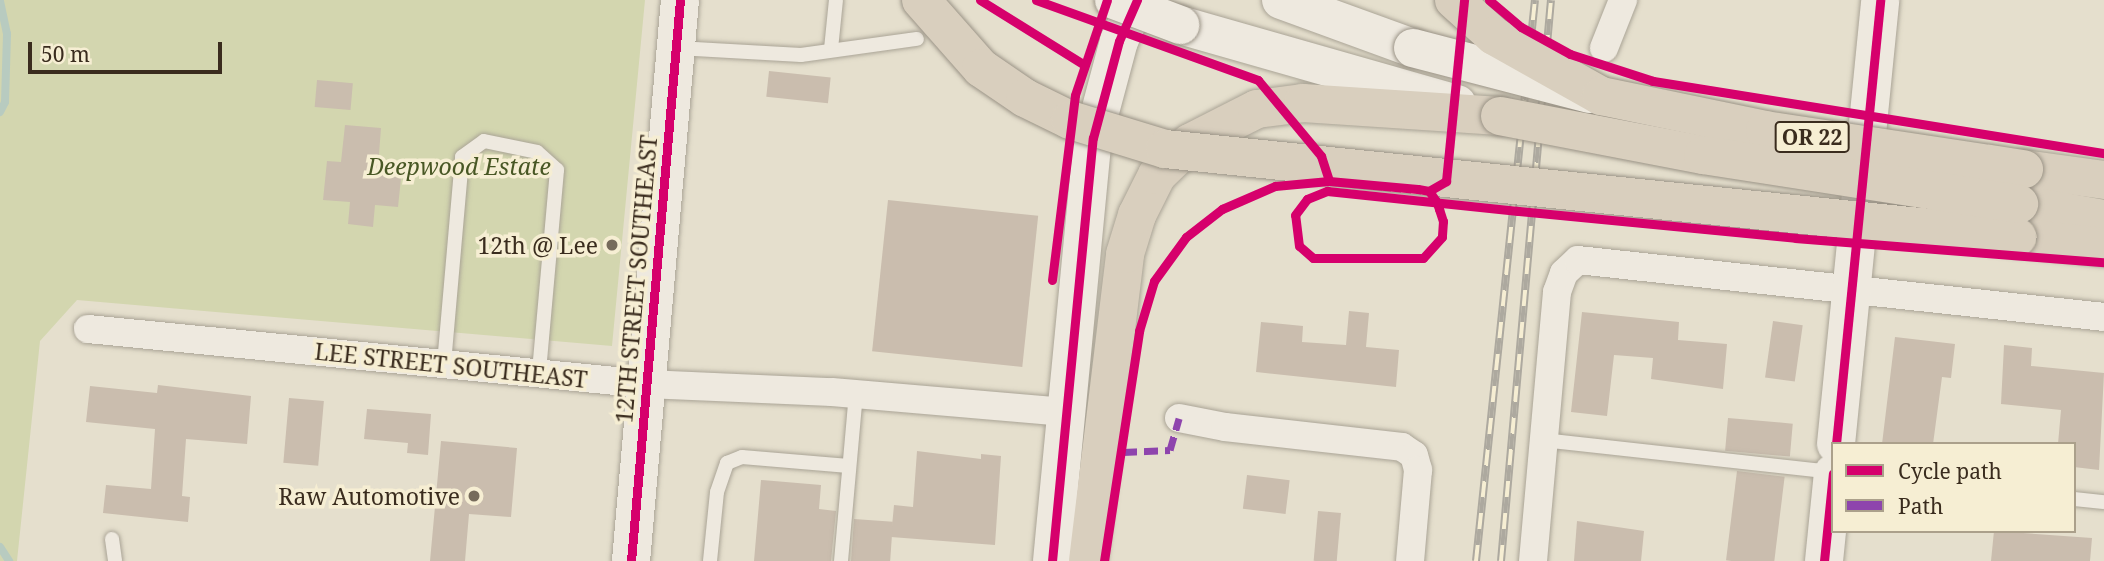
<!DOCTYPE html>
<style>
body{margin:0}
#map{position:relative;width:2104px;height:561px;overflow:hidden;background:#e5dfcd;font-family:"Noto Serif",serif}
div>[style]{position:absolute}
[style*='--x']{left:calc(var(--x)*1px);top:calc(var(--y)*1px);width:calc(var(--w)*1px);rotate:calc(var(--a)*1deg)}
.green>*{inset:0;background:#d3d6af}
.stream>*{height:8px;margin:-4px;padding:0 4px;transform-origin:4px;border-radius:4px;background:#b8cbc0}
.building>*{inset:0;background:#cabdae;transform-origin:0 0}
.roads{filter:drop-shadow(0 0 2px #aaa496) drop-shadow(0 0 2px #aaa496)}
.lane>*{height:14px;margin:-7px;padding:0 7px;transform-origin:7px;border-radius:7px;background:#eee9df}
.street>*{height:28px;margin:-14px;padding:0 14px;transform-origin:14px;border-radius:14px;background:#eee9df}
.secondary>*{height:38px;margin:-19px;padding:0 19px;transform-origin:19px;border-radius:19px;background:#eee9df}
.highway>*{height:38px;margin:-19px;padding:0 19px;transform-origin:19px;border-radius:19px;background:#d9cfbe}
.rail>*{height:8px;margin-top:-4px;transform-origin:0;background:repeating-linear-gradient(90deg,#f6eed3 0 16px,#ada99f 0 32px);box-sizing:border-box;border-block:2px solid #ada99f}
.bridges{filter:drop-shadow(0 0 2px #9a9386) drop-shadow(0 0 2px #9a9386)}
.secondary-bridge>*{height:38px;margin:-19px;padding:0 19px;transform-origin:19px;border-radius:19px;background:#eee9df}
.highway-bridge>*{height:38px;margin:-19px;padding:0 19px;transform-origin:19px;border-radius:19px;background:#d9cfbe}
.quiet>*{height:7px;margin-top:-3.5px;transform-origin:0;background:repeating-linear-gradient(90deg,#8e44ad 0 14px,transparent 0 21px)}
.cycleway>*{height:9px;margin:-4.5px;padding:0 4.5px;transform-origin:4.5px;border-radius:4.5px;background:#d6006c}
.dots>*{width:19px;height:19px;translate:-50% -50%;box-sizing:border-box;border:4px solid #f6eed3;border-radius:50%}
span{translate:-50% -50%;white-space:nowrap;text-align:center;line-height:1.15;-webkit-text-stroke:7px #f6eed3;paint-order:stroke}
.shield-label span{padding:2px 5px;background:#f6eed3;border:2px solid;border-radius:5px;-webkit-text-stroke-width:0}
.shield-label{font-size:21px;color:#3a2c1e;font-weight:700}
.park-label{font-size:23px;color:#485724;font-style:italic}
.poi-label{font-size:23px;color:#3a2c1e}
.right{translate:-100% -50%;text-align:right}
.street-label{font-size:23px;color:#3a2c1e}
.legend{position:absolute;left:1831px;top:442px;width:245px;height:91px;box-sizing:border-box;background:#f6eed3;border:2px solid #aba08b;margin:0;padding:9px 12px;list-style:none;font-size:21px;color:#3a2c1e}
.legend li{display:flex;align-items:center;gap:14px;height:35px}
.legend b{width:35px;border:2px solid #aba08b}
.scale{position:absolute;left:28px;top:42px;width:194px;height:32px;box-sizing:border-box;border:4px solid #3a2c1e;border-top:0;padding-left:9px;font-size:21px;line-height:24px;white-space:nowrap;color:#3a2c1e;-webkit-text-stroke:5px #f6eed3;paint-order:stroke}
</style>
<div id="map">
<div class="green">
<i style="clip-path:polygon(0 0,645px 0,612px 346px,77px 300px,40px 341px,17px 561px,0 561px)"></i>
</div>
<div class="stream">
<i style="--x:0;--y:112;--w:11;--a:-63"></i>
<i style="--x:5;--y:102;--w:68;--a:-88.3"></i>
<i style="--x:7;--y:34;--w:35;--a:-102"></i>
<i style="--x:0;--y:547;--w:17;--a:57"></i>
</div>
<div class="building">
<i style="left:769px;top:71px;width:62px;height:26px;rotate:6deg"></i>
<i style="left:317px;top:80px;width:36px;height:27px;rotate:5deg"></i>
<i style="clip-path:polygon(345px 125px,381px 128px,378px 167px,402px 169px,398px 207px,375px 205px,373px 227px,348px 224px,350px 202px,323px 200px,327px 161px,341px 162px)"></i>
<i style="left:888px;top:200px;width:151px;height:152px;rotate:6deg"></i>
<i style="clip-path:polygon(1349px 311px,1369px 313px,1366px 347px,1399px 350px,1396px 387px,1256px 372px,1261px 322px,1303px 326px,1302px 342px,1346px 345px)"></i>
<i style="clip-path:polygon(1582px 312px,1679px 322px,1678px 340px,1727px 344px,1723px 389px,1651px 379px,1653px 358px,1614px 355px,1607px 416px,1571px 412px)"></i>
<i style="left:1773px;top:321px;width:30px;height:57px;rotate:8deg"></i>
<i style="clip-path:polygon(1895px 337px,1955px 344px,1951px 378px,1942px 377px,1933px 444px,1882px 444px)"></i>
<i style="clip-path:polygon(2004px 345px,2032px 348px,2031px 366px,2104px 373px,2099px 470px,2074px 467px,2074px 444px,2058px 444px,2061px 410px,2001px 404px)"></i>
<i style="clip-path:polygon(158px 385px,251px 396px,247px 444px,186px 439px,182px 496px,190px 497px,188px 522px,103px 513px,106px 485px,151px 489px,155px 429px,86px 422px,90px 386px,157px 393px)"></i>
<i style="left:289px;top:398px;width:35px;height:65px;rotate:5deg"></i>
<i style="clip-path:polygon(367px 409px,431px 414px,428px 455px,407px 453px,408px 443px,364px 439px)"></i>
<i style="left:1728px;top:418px;width:65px;height:33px;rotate:5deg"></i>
<i style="clip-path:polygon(441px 441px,517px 448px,511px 517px,469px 514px,465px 561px,430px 561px)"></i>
<i style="clip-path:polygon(917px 451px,981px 459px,981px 454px,1001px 456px,995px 545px,891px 537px,894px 505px,913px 507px)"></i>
<i style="left:1737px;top:471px;width:48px;height:90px;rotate:7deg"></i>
<i style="left:1247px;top:475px;width:43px;height:34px;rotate:7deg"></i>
<i style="clip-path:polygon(761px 480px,821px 485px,819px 509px,836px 511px,831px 561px,754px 561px)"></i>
<i style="left:1318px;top:511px;width:23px;height:50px;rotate:5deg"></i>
<i style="left:854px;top:519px;width:39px;height:42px;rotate:4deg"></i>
<i style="clip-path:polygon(1577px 521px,1644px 531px,1641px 561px,1574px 561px)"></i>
<i style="clip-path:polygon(1994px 531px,2092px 538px,2090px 561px,1991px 561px)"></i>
</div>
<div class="roads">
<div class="lane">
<i style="--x:677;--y:48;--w:124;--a:3.2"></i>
<i style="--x:801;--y:55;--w:117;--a:-7.9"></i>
<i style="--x:831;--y:49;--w:49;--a:-84.2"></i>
<i style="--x:444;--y:364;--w:208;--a:-85"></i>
<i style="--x:462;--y:157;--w:27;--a:-36"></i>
<i style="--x:484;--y:141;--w:54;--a:11.7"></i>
<i style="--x:537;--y:152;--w:27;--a:42"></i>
<i style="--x:557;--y:170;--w:204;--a:95.1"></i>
<i style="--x:1543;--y:440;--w:290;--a:6.3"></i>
<i style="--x:2074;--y:499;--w:30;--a:6"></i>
<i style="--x:112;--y:539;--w:22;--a:82"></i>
<i style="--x:710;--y:561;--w:69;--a:-84.2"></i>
<i style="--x:717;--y:492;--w:31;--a:-71"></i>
<i style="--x:727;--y:463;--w:16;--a:-22"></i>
<i style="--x:742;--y:457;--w:107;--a:4.8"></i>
<i style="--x:841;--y:561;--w:168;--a:-84.9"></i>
</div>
<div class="street">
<i style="--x:1604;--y:48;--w:52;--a:-68.4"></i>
<i style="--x:88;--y:329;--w:561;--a:5.63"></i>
<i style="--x:646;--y:384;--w:186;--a:2.5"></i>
<i style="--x:832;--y:392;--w:234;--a:4.9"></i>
<i style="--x:1179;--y:418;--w:47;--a:11.1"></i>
<i style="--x:1225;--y:427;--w:178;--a:6.4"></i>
<i style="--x:1402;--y:447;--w:14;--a:34"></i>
<i style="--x:1414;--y:455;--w:16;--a:75"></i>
<i style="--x:1418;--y:470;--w:91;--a:95"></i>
<i style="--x:1533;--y:561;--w:270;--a:-84.9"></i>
<i style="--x:1557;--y:292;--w:20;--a:-70"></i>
<i style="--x:1564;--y:273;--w:19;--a:-43"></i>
<i style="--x:1578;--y:260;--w:529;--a:6.18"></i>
</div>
<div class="secondary">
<i style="--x:1281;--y:0;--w:140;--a:20"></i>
<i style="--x:1180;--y:25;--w:288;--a:15.9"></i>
<i style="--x:1836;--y:444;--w:446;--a:-84.3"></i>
<i style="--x:631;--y:561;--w:563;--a:-85.01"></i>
<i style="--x:1052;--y:561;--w:425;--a:-84.5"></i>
<i style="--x:1093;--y:138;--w:100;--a:-75"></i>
<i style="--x:1119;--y:41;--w:45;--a:-66.3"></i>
<i style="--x:1824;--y:561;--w:88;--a:-84.2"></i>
</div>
<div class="highway">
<i style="--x:2024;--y:169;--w:81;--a:7.8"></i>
<i style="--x:2019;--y:204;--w:86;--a:10"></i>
<i style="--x:2017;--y:237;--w:88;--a:6.6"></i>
<i style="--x:1088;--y:561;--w:309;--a:-83.1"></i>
<i style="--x:1125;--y:254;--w:41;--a:-72.9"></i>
<i style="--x:1137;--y:215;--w:45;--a:-63.4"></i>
<i style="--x:1157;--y:175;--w:46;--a:-44.1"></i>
<i style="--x:1190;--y:143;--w:75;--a:-26.9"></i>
<i style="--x:1257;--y:109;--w:46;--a:-7.4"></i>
<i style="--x:1303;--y:103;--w:197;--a:3.8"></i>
</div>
</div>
<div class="rail">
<i style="--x:1476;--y:561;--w:564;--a:-84"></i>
<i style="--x:1501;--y:561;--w:563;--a:-84.91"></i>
</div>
<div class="bridges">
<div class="secondary-bridge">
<i style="--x:1114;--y:0;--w:71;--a:20.7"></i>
<i style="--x:1413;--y:48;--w:182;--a:14.6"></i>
</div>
<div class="highway-bridge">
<i style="--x:921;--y:0;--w:91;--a:48.6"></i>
<i style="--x:981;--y:68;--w:53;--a:34.3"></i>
<i style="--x:1025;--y:98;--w:50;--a:26.1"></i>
<i style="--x:1070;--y:120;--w:99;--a:17"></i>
<i style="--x:1165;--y:149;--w:857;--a:5.9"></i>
<i style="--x:1454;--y:0;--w:54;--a:42"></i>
<i style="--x:1494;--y:36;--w:123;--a:29.3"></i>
<i style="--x:1601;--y:96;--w:167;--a:11.7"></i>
<i style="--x:1765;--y:130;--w:262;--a:8.6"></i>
<i style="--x:1500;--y:116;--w:207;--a:10.9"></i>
<i style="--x:1703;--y:155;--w:320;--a:8.8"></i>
</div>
</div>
<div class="quiet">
<i style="--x:1123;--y:452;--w:47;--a:-2.4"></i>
<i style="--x:1170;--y:450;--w:33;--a:-74"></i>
</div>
<div class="cycleway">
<i style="--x:980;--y:0;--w:121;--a:31.9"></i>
<i style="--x:1036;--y:0;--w:236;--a:19.8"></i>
<i style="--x:1258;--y:80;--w:99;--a:50.3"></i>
<i style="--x:1321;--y:156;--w:26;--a:72"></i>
<i style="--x:1329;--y:181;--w:89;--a:5.1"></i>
<i style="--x:1418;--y:189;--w:11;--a:10"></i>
<i style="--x:1429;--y:191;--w:12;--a:55"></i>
<i style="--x:1436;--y:201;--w:9;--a:69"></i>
<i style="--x:1439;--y:209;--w:13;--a:72"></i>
<i style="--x:1443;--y:221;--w:16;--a:94"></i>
<i style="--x:1442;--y:237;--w:28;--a:132"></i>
<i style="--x:1423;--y:258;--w:110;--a:180"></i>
<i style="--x:1313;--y:258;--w:18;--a:-139"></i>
<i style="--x:1299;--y:246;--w:31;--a:-97"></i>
<i style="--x:1295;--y:215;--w:20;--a:-53"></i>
<i style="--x:1307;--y:199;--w:22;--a:-22"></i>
<i style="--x:1327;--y:191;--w:192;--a:6"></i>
<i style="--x:1518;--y:211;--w:279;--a:5.5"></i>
<i style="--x:1796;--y:238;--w:309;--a:4.5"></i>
<i style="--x:1489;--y:0;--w:42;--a:40.2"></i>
<i style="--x:1521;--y:27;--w:56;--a:28.9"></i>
<i style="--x:1570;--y:54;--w:87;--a:18"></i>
<i style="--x:1653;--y:81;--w:457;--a:9.1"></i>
<i style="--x:1429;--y:191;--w:20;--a:-30"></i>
<i style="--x:1446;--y:181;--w:182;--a:-84.3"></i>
<i style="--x:1052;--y:280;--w:186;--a:-82.9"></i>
<i style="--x:1075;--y:95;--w:100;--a:-71.4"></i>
<i style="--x:1836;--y:444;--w:446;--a:-84.3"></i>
<i style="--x:631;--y:561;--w:563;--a:-85.01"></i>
<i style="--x:1052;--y:561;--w:425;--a:-84.5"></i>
<i style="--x:1093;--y:138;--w:100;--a:-75"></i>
<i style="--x:1119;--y:41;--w:45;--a:-66.3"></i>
<i style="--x:1104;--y:561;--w:233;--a:-81.3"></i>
<i style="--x:1139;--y:331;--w:52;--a:-73.3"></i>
<i style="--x:1154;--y:281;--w:54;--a:-54"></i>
<i style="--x:1186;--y:237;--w:46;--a:-37.9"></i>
<i style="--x:1222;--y:209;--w:58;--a:-23.5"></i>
<i style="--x:1275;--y:186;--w:54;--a:-5.3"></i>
<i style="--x:1824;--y:561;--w:88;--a:-84.2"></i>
</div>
<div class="dots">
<i style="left:612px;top:245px;background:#766b5b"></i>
<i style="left:474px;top:496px;background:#766b5b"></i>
</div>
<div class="shield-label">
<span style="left:1812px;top:137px">OR 22</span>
</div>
<div class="park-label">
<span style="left:459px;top:166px">Deepwood Estate</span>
</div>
<div class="poi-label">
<span class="right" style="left:598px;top:245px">12th @ Lee</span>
<span class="right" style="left:460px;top:496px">Raw Automotive</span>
</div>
<div class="street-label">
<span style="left:636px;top:279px;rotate:-85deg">12TH STREET SOUTHEAST</span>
<span style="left:451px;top:365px;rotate:6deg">LEE STREET SOUTHEAST</span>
</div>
<ul class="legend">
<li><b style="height:9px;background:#d6006c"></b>Cycle path</li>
<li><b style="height:9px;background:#8e44ad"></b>Path</li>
</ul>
<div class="scale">50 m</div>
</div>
